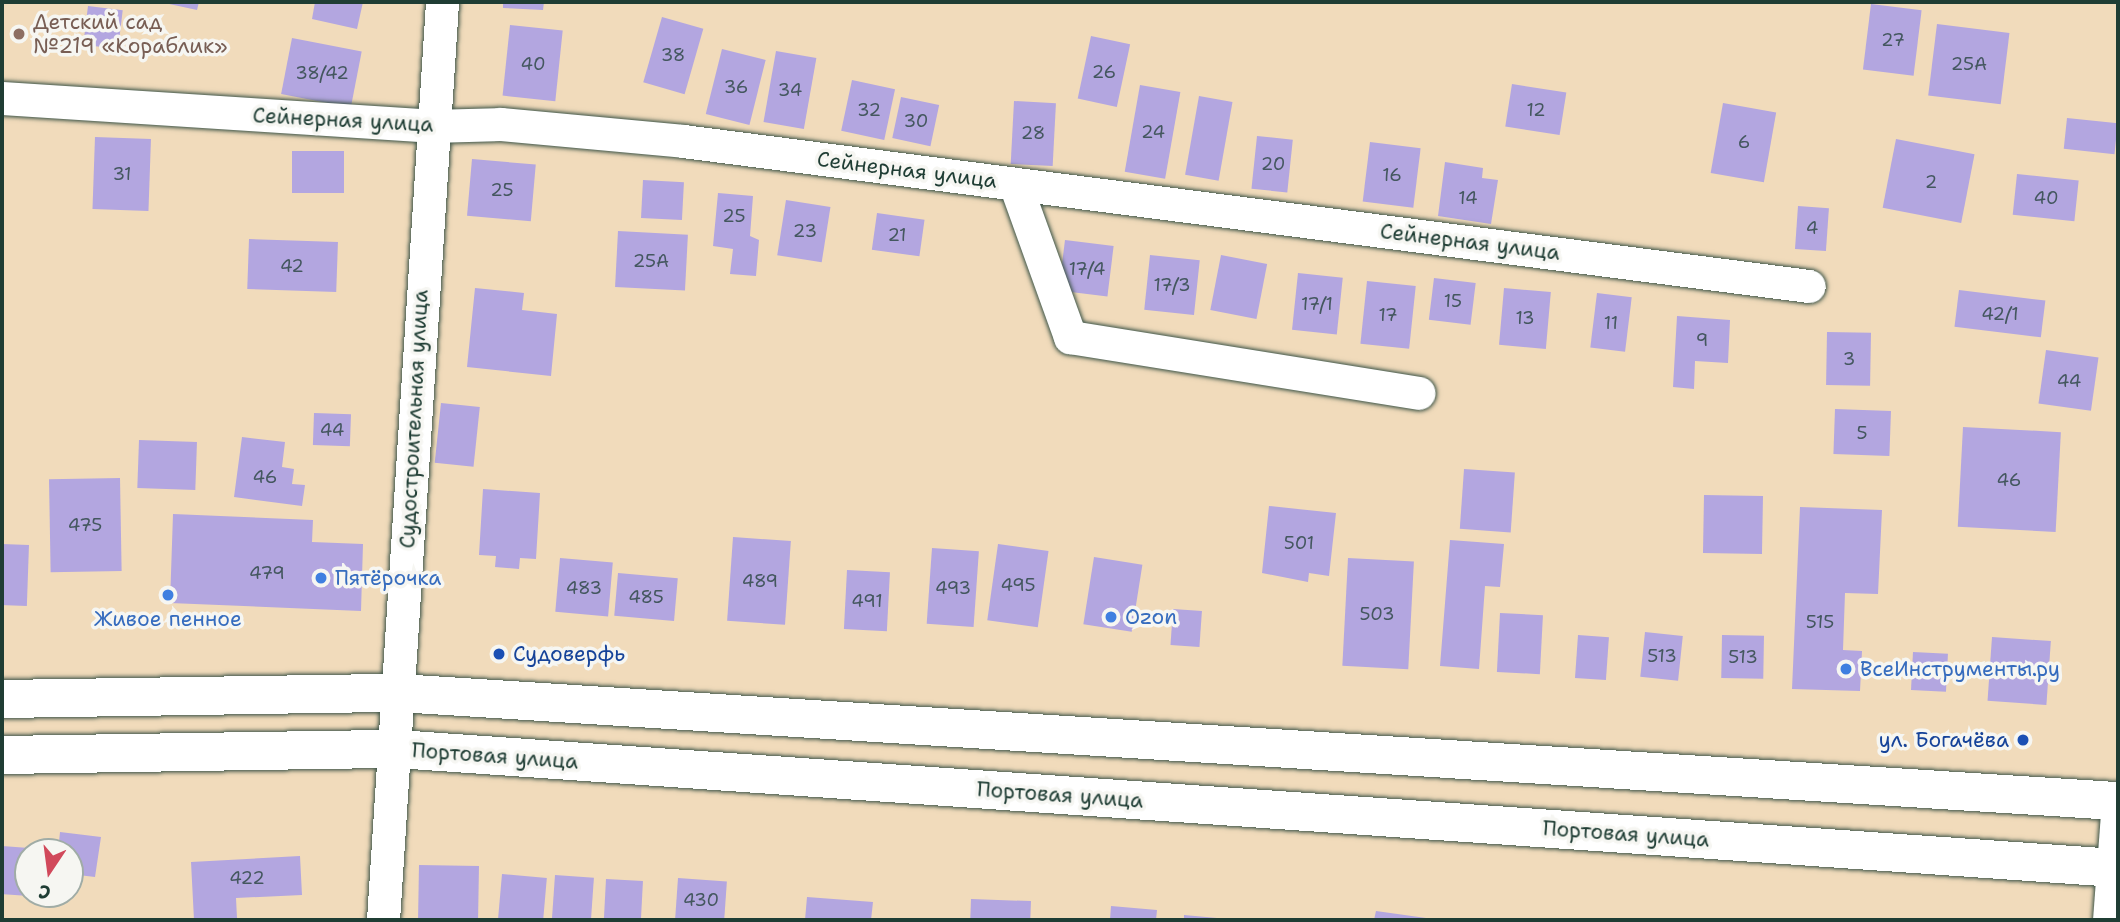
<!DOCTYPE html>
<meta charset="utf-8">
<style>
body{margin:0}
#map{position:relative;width:2120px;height:922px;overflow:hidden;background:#f1dbbb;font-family:"Shantell Sans",sans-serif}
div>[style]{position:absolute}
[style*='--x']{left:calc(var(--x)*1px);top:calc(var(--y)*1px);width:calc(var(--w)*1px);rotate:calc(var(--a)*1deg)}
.building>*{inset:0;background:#b3a6e0;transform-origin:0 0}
.roads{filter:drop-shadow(0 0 2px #3e5548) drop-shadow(0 0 2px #3e5548)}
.street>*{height:33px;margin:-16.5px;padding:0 16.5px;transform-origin:16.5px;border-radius:16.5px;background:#fff}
.primary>*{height:38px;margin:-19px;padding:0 19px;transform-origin:19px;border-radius:19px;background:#fff}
.dots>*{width:19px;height:19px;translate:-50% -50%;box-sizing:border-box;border:4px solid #f6f6f2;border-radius:50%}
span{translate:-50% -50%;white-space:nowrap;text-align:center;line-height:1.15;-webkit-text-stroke:7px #f6f6f2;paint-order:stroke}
.number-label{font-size:18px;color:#44575f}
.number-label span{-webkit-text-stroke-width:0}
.education-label{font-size:21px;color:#785e54}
.left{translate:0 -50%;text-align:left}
.street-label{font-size:21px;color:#1f3d34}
.shop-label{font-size:21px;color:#366cbe}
.transit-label{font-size:21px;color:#164399}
.right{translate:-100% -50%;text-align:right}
.frame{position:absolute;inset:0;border:4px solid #1f3d34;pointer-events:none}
.north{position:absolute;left:14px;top:838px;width:70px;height:70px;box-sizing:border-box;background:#f6f6f2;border:2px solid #a0aca6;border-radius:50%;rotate:193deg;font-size:19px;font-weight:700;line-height:28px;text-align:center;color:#1f3d34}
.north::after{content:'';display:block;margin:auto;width:24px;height:32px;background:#d1495b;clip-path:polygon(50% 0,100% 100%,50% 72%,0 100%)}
</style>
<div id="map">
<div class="building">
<i style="clip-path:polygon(160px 2px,199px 2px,197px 10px)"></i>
<i style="clip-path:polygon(315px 2px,363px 2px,357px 29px,312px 19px)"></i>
<i style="clip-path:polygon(503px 2px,544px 2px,543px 10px,503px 8px)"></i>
<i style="left:1871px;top:4px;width:51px;height:66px;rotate:7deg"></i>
<i style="left:88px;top:6px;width:35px;height:39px;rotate:7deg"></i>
<i style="left:662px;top:17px;width:43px;height:68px;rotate:16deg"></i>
<i style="left:1937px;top:24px;width:73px;height:72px;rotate:7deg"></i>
<i style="left:510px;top:25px;width:53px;height:71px;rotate:6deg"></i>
<i style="left:1091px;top:36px;width:40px;height:64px;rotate:12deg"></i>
<i style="left:292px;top:38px;width:71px;height:57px;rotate:11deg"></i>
<i style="left:722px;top:49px;width:45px;height:67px;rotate:14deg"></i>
<i style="left:776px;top:51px;width:41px;height:72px;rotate:10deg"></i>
<i style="left:852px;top:80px;width:44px;height:52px;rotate:12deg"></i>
<i style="left:1512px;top:84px;width:55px;height:43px;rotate:9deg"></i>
<i style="left:1140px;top:85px;width:41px;height:88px;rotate:10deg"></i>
<i style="left:1199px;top:96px;width:34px;height:80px;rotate:10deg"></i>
<i style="left:901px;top:97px;width:39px;height:42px;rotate:12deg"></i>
<i style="left:1014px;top:101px;width:42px;height:63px;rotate:3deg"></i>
<i style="left:1723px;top:103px;width:54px;height:71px;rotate:10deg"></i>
<i style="left:2067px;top:118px;width:51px;height:31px;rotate:6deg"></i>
<i style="left:1257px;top:136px;width:36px;height:53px;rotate:6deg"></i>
<i style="left:95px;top:137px;width:56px;height:72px;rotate:2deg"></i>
<i style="left:1896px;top:139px;width:80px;height:70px;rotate:11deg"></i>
<i style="left:1370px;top:142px;width:51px;height:60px;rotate:7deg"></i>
<i style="left:292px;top:151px;width:52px;height:42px"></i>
<i style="left:472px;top:159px;width:64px;height:57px;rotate:5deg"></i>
<i style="clip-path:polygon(1445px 162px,1483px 168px,1482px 178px,1498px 180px,1491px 224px,1438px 216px)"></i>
<i style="left:2017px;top:174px;width:62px;height:41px;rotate:6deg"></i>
<i style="left:643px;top:180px;width:41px;height:38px;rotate:3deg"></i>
<i style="clip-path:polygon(718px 193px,753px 196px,750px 236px,759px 240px,756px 276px,730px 274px,733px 249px,713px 246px)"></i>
<i style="left:786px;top:200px;width:45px;height:56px;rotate:9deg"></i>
<i style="left:1798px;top:206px;width:31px;height:43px;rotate:4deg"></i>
<i style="left:877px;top:213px;width:48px;height:37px;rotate:8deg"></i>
<i style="left:618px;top:231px;width:70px;height:56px;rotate:3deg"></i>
<i style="left:249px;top:239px;width:89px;height:50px;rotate:2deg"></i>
<i style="left:1065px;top:240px;width:49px;height:51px;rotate:7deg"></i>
<i style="left:1150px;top:255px;width:50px;height:55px;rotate:6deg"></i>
<i style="left:1221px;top:255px;width:47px;height:56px;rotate:11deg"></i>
<i style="left:1298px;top:273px;width:45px;height:57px;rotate:6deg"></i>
<i style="left:1434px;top:278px;width:42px;height:42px;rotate:7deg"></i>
<i style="left:1367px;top:281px;width:49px;height:63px;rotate:6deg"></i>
<i style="clip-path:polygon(475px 288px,524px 293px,522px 310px,557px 314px,551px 376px,467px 367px)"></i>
<i style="left:1504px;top:288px;width:47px;height:57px;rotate:5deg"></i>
<i style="left:1959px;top:290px;width:87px;height:37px;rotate:7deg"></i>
<i style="left:1597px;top:293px;width:35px;height:55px;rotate:7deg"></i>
<i style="clip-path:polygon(1677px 316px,1730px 320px,1728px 363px,1695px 361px,1694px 389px,1673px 387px)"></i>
<i style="left:1827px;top:332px;width:44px;height:53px;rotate:1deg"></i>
<i style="left:2046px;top:350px;width:53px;height:54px;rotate:8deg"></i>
<i style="left:441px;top:403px;width:39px;height:60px;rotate:6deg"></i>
<i style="left:1835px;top:409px;width:56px;height:45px;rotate:2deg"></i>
<i style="left:314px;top:413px;width:37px;height:32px;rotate:2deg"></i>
<i style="left:1963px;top:427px;width:98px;height:100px;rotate:3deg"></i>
<i style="clip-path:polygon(242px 437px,285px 442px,282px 467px,294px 469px,292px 484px,305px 485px,302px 506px,234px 497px)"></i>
<i style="left:139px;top:440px;width:58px;height:48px;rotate:2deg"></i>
<i style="left:1464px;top:469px;width:51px;height:60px;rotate:4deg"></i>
<i style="left:120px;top:478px;width:93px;height:71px;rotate:89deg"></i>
<i style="clip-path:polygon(483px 489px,540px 493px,536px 559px,520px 558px,519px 569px,495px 567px,496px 556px,479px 555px)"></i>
<i style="left:1704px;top:495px;width:59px;height:58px;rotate:1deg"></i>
<i style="clip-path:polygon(1269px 506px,1336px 513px,1329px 576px,1309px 573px,1308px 582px,1262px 573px)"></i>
<i style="clip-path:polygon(1800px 507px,1882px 510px,1878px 594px,1845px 593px,1843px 650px,1862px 651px,1860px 691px,1792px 689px)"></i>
<i style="clip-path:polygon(173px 514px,313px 520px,312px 542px,363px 544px,361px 611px,170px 603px)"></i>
<i style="left:733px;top:537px;width:58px;height:84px;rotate:4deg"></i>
<i style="clip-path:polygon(1450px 540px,1504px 544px,1500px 587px,1485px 586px,1479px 669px,1440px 666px)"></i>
<i style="left:2px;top:544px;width:27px;height:61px;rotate:2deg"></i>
<i style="left:998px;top:544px;width:51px;height:77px;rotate:8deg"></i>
<i style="left:932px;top:548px;width:47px;height:76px;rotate:4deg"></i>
<i style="left:1094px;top:557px;width:49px;height:68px;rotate:9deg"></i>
<i style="left:560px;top:558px;width:53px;height:54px;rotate:5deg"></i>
<i style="left:1348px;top:558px;width:66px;height:108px;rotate:3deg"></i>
<i style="left:847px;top:570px;width:43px;height:59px;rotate:3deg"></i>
<i style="left:618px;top:573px;width:60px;height:43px;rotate:5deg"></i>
<i style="left:1173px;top:609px;width:29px;height:36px;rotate:4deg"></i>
<i style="left:1500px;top:613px;width:43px;height:59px;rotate:3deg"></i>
<i style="left:1645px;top:632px;width:38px;height:45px;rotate:6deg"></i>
<i style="left:1578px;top:635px;width:31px;height:43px;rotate:4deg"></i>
<i style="left:1722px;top:635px;width:42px;height:43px;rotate:1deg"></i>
<i style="left:1992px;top:637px;width:59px;height:64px;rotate:4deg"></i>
<i style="left:1913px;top:652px;width:35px;height:38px;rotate:3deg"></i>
<i style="clip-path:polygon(60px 832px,101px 837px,95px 877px,70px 874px,70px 852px,58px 852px)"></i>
<i style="left:2px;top:846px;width:27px;height:48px;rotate:4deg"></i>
<i style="clip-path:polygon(300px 856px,302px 895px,236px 898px,237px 918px,194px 920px,191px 862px)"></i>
<i style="left:419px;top:865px;width:60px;height:55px;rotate:1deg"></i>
<i style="left:502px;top:874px;width:45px;height:46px;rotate:5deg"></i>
<i style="left:555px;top:875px;width:39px;height:45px;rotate:4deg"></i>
<i style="left:678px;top:878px;width:49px;height:42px;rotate:4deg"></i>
<i style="left:606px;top:879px;width:37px;height:41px;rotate:3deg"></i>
<i style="clip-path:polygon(807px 897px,873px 902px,871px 920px,805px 920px)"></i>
<i style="left:971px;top:899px;width:60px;height:21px;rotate:2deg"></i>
<i style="clip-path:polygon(1111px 906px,1157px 910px,1156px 920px,1110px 920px)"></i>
<i style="clip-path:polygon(1376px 911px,1426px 918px,1426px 920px,1374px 920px)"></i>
<i style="clip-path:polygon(1184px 915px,1217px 918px,1217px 920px,1184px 920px)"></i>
</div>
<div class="roads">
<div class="street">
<i style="--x:2;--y:98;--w:430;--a:3.7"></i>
<i style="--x:431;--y:126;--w:70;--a:-1.6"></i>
<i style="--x:501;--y:124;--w:183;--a:5.3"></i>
<i style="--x:683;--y:141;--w:1135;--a:7.34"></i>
<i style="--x:1015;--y:184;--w:163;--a:70.2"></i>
<i style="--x:1070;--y:337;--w:353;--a:9.1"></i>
<i style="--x:383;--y:920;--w:920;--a:-86.32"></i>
<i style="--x:2109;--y:920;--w:119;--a:-85.7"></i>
</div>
<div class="primary">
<i style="--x:2;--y:699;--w:397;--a:-0.9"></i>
<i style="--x:399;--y:693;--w:1722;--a:3.6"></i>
<i style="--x:2;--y:755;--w:395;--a:-0.9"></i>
<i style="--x:397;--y:749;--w:1725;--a:3.96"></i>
</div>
</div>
<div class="dots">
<i style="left:19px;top:34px;background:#8d6e63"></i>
<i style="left:321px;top:578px;background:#3f7fe0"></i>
<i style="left:168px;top:595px;background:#3f7fe0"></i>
<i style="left:1111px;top:617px;background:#3f7fe0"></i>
<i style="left:499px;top:654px;background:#1a4fb4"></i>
<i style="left:1846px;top:669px;background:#3f7fe0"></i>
<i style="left:2023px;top:740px;background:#1a4fb4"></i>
</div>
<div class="number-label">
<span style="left:1893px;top:40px">27</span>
<span style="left:673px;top:55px">38</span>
<span style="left:533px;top:64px">40</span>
<span style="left:1969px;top:64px">25А</span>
<span style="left:1104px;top:72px">26</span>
<span style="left:322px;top:73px">38/42</span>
<span style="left:736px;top:87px">36</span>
<span style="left:790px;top:90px">34</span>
<span style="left:869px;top:110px">32</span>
<span style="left:1536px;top:110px">12</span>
<span style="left:916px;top:121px">30</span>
<span style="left:1153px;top:132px">24</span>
<span style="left:1033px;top:133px">28</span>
<span style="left:1744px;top:142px">6</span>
<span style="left:1273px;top:164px">20</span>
<span style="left:122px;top:174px">31</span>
<span style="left:1392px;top:175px">16</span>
<span style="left:1931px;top:182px">2</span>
<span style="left:502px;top:190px">25</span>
<span style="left:1468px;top:198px">14</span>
<span style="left:2046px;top:198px">40</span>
<span style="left:734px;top:216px">25</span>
<span style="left:1812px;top:228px">4</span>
<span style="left:805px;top:231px">23</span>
<span style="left:897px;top:235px">21</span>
<span style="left:651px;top:261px">25А</span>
<span style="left:292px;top:266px">42</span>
<span style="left:1087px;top:269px">17/4</span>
<span style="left:1172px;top:285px">17/3</span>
<span style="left:1453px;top:301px">15</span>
<span style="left:1317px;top:304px">17/1</span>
<span style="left:2000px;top:314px">42/1</span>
<span style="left:1388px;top:315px">17</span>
<span style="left:1525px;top:318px">13</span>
<span style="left:1611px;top:323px">11</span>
<span style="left:1702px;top:340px">9</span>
<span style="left:1849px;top:359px">3</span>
<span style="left:2069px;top:381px">44</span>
<span style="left:332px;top:430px">44</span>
<span style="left:1862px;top:433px">5</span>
<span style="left:265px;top:477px">46</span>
<span style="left:2009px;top:480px">46</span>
<span style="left:85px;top:525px">475</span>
<span style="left:1299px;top:543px">501</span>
<span style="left:267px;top:573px">479</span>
<span style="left:760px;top:581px">489</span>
<span style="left:1018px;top:585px">495</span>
<span style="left:584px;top:588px">483</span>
<span style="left:953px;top:588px">493</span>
<span style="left:646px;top:597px">485</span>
<span style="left:867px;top:601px">491</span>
<span style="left:1377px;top:614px">503</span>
<span style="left:1820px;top:622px">515</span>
<span style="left:1662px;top:656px">513</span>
<span style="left:1743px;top:657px">513</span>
<span style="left:247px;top:878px">422</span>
<span style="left:701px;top:900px">430</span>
</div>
<div class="education-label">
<span class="left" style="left:33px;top:34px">Детский сад<br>№219 «Кораблик»</span>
</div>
<div class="street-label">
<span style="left:343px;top:120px;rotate:3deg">Сейнерная улица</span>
<span style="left:907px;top:170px;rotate:7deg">Сейнерная улица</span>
<span style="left:1470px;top:242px;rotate:7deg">Сейнерная улица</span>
<span style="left:414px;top:419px;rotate:-87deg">Судостроительная улица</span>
<span style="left:495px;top:756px;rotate:4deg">Портовая улица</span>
<span style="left:1060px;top:795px;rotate:4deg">Портовая улица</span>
<span style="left:1626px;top:834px;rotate:4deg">Портовая улица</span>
</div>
<div class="shop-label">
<span class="left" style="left:335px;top:578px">Пятёрочка</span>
<span class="left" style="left:1125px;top:617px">Ozon</span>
<span style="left:168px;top:619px">Живое пенное</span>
<span class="left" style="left:1860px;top:669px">ВсеИнструменты.ру</span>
</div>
<div class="transit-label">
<span class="left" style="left:513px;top:654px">Судоверфь</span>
<span class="right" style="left:2009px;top:740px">ул. Богачёва</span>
</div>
<div class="frame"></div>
<div class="north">С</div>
</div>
